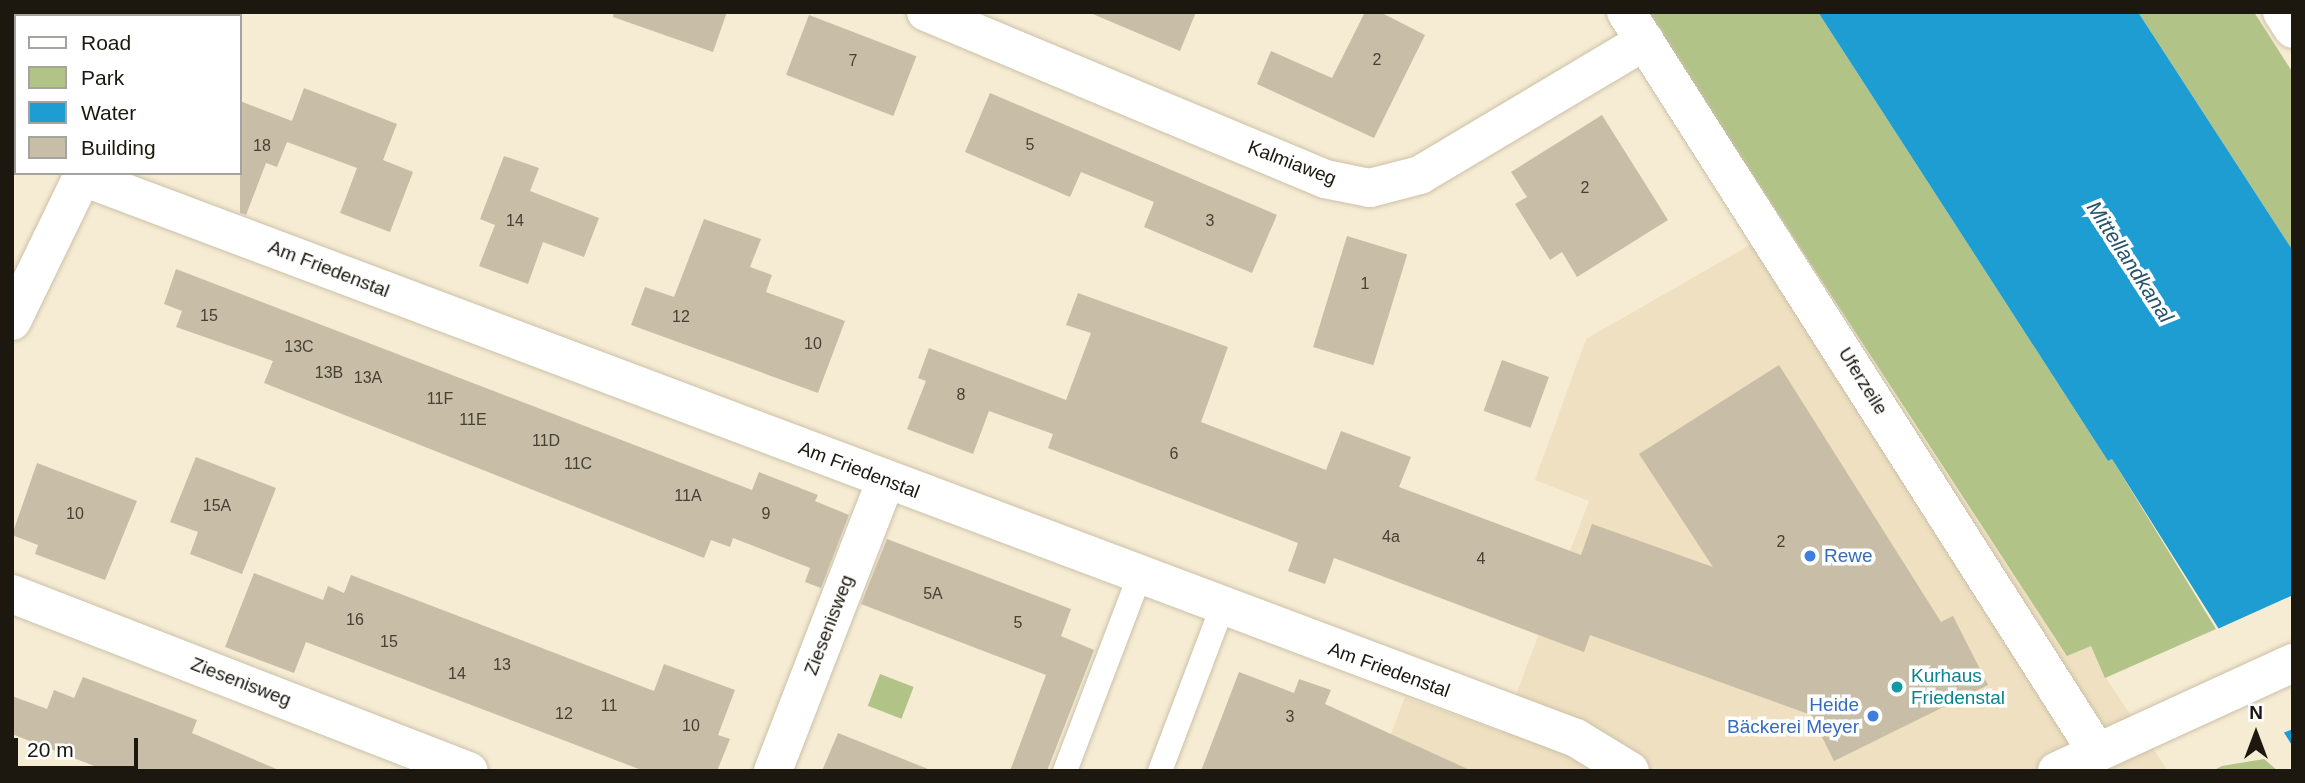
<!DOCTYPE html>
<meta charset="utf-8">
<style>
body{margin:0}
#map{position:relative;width:2305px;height:783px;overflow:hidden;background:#f6ecd3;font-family:Arial,sans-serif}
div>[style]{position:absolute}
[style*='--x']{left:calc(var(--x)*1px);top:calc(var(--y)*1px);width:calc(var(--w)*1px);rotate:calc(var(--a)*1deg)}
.built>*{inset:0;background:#eee0c1}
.green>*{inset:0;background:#b1c386;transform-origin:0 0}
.water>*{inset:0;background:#1d9dd2}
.pier>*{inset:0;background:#f6ecd3}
.building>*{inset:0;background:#c8bda6;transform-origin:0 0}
.roads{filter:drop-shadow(0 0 2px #cbc0a9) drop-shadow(0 0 2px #cbc0a9)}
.lane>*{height:24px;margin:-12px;padding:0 12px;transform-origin:12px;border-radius:12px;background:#fff}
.street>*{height:38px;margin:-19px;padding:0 19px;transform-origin:19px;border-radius:19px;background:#fff}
.secondary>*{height:38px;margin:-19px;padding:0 19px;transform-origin:19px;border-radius:19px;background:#fff}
.dots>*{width:19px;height:19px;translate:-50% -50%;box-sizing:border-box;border:4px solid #fff;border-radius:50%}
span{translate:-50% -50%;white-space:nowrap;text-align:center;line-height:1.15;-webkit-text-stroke:7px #fff;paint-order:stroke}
.number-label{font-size:16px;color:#474135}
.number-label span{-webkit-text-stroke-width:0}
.street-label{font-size:19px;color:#1c180f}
.shop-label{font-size:19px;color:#366cbe}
.left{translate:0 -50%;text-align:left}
.right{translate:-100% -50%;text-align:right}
.culture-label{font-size:19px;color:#0d838f}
.water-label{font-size:21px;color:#245269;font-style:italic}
.frame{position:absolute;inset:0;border:14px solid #1c180f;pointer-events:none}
.legend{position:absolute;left:14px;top:14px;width:228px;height:161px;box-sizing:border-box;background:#fff;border:2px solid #a4a39f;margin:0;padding:9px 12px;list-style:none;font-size:21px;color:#1c180f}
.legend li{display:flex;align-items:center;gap:14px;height:35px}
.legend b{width:35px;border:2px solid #a4a39f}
.north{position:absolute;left:2221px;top:699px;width:70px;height:70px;-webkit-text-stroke:5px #fff;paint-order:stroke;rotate:0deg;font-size:19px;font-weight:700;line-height:28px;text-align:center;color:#1c180f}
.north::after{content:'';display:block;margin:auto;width:24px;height:32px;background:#1c180f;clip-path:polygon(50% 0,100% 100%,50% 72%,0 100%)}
.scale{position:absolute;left:14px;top:738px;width:124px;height:32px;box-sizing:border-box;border:4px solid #1c180f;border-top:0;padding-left:9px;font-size:21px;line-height:24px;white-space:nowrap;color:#1c180f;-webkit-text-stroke:5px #fff;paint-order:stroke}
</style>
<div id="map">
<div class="built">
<i style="clip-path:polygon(1783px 226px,2067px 655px,2091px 645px,2106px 678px,2168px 771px,1377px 771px,1405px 697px,1502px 732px,1589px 501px,1535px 480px,1586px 339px)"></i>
</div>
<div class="green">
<i style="clip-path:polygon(1646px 12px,1818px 12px,2108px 461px,2112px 459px,2216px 629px,2105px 678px,2091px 646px,2067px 656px)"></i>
<i style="clip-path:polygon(2138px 12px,2254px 12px,2293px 73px,2293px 251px)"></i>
<i style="left:880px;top:674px;width:36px;height:34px;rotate:21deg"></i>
<i style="clip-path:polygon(2264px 759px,2278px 771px,2212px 771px,2222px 766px)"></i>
</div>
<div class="water">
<i style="clip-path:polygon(1818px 12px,2138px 12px,2293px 251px,2293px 747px,2112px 459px,2108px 461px)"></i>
</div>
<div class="pier">
<i style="clip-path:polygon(2293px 595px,2293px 729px,2280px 734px,2213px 631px)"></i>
</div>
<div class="building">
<i style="clip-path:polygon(614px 12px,727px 12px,713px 52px,613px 17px)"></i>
<i style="clip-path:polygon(1088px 12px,1196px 12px,1180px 51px)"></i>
<i style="clip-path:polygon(1365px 12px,1380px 12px,1425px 35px,1374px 138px,1257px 84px,1271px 51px,1332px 78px)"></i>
<i style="left:809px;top:15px;width:115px;height:64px;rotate:21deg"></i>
<i style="clip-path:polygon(304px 88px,397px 124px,383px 160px,413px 172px,390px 232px,340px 213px,357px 168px,287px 142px,277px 167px,266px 163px,246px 215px,240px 213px,240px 101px,292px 121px)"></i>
<i style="clip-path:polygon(990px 93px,1277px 215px,1252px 273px,1144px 227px,1154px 202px,1081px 172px,1070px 197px,965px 152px)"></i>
<i style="clip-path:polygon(1602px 115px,1668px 220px,1577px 277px,1562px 252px,1550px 260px,1515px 204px,1527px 197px,1511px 172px)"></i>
<i style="clip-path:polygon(504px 156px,539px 168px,530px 191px,599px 218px,584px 257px,543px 242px,528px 284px,479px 266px,495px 225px,480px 219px)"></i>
<i style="clip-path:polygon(704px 219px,761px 239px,750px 267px,772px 275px,766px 292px,845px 321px,818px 393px,631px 325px,645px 287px,674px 297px)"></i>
<i style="left:1347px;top:236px;width:63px;height:116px;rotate:17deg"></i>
<i style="clip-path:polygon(176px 269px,752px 490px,759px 472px,818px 495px,815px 501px,849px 515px,821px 588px,805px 582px,810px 568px,733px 538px,730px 547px,711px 540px,704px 558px,264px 383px,273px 361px,176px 327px,182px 311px,164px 304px)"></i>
<i style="clip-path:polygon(1078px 293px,1228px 347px,1201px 422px,1326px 470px,1341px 431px,1411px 457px,1399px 487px,1581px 555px,1592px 524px,1713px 567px,1639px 454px,1779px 365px,1941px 622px,1953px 616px,1988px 685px,1834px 761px,1811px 715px,1590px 635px,1584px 652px,1334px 558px,1325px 584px,1288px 571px,1298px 543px,1048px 448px,1053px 434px,989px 411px,973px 454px,907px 429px,926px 381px,918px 378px,929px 348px,1066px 400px,1091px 333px,1066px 325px)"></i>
<i style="left:1502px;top:360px;width:50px;height:54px;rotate:20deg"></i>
<i style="clip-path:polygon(196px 457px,276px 488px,242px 574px,190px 554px,198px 532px,170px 522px)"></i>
<i style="clip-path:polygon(37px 463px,137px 501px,105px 580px,35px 554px,38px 545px,12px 535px)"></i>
<i style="clip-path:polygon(887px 539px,1071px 609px,1061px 636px,1094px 650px,1047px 771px,1010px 771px,1046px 675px,861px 604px)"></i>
<i style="clip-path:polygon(254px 573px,323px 600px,328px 586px,344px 593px,351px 575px,654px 691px,664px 664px,735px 690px,718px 735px,730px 739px,717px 771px,644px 771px,306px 642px,294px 673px,225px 647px)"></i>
<i style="clip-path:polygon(1239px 672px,1294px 693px,1299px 679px,1331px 690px,1325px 704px,1472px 771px,1201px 771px)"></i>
<i style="clip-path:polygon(83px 677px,197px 720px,192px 733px,281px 771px,107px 771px,12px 734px,12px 696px,47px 709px,54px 690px,74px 698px)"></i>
<i style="clip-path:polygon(838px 733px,928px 769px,928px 771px,822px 771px)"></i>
</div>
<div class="roads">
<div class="lane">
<i style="--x:1065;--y:771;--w:208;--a:-69.1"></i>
<i style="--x:1160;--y:771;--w:174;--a:-69.2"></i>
</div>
<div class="street">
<i style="--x:926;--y:12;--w:433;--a:22.7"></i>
<i style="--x:1325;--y:179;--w:46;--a:11.3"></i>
<i style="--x:1370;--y:188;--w:52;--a:-14.6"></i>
<i style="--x:1420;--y:175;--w:262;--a:-30.8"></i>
<i style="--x:1626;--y:12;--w:877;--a:57.52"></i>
<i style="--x:2282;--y:12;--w:20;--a:57"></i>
<i style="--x:158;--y:16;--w:4;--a:-76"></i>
<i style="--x:83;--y:177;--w:1595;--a:20.59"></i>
<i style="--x:1576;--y:738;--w:63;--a:31.4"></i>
<i style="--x:12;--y:321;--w:165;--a:-64.1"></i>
<i style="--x:12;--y:594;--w:490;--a:21.2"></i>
<i style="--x:773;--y:771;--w:312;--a:-68.8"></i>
</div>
<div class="secondary">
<i style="--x:2057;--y:771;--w:260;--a:-24.6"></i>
</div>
</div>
<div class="dots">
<i style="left:1810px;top:556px;background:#3f7fe0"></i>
<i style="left:1897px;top:687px;background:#0f9aa8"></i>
<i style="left:1873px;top:716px;background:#3f7fe0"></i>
</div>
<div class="number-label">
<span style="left:1377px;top:60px">2</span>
<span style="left:853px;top:61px">7</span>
<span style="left:1030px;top:145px">5</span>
<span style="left:262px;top:146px">18</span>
<span style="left:1585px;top:188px">2</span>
<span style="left:515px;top:221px">14</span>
<span style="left:1210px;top:221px">3</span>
<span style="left:1365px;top:284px">1</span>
<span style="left:209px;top:316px">15</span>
<span style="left:681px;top:317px">12</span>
<span style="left:813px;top:344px">10</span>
<span style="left:299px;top:347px">13C</span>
<span style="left:329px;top:373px">13B</span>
<span style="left:368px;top:378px">13A</span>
<span style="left:961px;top:395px">8</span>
<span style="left:440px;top:399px">11F</span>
<span style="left:473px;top:420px">11E</span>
<span style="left:546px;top:441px">11D</span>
<span style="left:1174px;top:454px">6</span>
<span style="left:578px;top:464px">11C</span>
<span style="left:688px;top:496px">11A</span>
<span style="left:217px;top:506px">15A</span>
<span style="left:75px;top:514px">10</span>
<span style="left:766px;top:514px">9</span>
<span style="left:1391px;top:537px">4a</span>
<span style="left:1781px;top:542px">2</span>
<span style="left:1481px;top:559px">4</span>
<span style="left:933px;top:594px">5A</span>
<span style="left:355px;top:620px">16</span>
<span style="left:1018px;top:623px">5</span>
<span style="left:389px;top:642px">15</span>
<span style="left:502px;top:665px">13</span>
<span style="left:457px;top:674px">14</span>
<span style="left:609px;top:706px">11</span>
<span style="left:564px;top:714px">12</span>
<span style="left:1290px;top:717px">3</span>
<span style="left:691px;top:726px">10</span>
</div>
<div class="street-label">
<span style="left:1292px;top:163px;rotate:21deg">Kalmiaweg</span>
<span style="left:329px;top:269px;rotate:21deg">Am Friedenstal</span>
<span style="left:1863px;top:381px;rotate:58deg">Uferzeile</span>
<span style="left:859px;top:470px;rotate:21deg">Am Friedenstal</span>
<span style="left:829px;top:625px;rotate:-69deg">Ziesenisweg</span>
<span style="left:1389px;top:670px;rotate:20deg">Am Friedenstal</span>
<span style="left:241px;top:682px;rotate:21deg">Ziesenisweg</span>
</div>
<div class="shop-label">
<span class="left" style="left:1824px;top:556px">Rewe</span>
<span class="right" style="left:1859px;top:716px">Heide<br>Bäckerei Meyer</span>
</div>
<div class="culture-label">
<span class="left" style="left:1911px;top:687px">Kurhaus<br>Friedenstal</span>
</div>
<div class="water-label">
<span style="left:2130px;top:262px;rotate:57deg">Mittellandkanal</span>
</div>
<div class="frame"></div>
<ul class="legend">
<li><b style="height:9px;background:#fff"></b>Road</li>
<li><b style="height:19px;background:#b1c386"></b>Park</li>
<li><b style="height:19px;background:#1d9dd2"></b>Water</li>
<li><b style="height:19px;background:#c8bda6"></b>Building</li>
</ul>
<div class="north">N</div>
<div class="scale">20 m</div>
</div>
